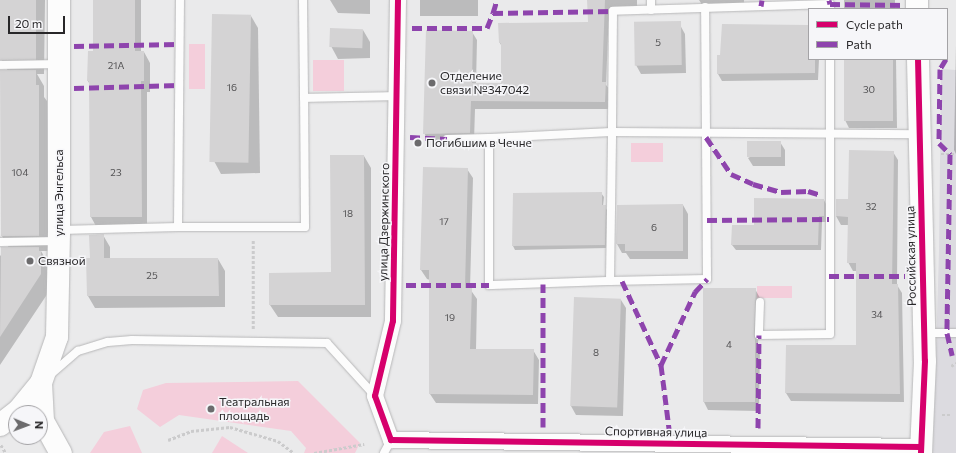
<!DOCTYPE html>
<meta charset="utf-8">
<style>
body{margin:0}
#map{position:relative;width:956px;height:453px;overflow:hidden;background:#eaeaeb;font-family:Commissioner,sans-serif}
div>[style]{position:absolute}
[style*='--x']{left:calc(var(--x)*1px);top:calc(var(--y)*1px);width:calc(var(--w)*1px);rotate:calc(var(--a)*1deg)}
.built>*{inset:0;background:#dcdbe0}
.green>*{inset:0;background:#f4cedb;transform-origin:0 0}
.shadow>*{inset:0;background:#0003;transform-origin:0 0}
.building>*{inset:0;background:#d4d3d4;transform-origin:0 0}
.path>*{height:2.5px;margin-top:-1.25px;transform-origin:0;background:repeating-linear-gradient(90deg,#cbcbcc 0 3px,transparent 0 5px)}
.roads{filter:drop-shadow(0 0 1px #b7b7b8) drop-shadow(0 0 1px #b7b7b8)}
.lane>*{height:8px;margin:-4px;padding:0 4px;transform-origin:4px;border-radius:4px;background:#fcfcfc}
.street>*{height:16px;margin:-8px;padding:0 8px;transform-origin:8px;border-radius:8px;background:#fcfcfc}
.secondary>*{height:22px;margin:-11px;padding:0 11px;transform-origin:11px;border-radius:11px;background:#fcfcfc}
.quiet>*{height:5px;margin-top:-2.5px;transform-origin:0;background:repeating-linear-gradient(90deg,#8e44ad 0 10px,transparent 0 15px)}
.cycleway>*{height:6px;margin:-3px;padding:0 3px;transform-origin:3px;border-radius:3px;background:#d6006c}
.dots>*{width:11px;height:11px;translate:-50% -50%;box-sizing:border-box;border:2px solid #f6f6f9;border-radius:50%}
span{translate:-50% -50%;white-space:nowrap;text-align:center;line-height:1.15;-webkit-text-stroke:3px #f6f6f9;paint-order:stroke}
.number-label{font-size:10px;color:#545355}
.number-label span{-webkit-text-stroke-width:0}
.poi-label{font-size:12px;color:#282729}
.left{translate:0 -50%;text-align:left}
.street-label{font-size:12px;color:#282729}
.legend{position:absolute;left:808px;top:8px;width:140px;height:52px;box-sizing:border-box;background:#f6f6f9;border:1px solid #a4a3a6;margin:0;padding:5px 7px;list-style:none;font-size:12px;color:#282729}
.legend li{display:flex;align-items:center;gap:8px;height:20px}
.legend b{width:20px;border:1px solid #a4a3a6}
.north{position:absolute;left:8px;top:405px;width:40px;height:40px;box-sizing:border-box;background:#f6f6f9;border:1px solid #a4a3a6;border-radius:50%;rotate:91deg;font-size:11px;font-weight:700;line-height:16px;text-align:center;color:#282729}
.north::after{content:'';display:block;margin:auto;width:14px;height:18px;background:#6c6b6d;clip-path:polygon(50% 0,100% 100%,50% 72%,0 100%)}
.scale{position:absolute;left:8px;top:16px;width:57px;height:18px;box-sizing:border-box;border:2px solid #282729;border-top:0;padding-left:5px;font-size:12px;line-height:14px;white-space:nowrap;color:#282729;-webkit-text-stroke:3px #f6f6f9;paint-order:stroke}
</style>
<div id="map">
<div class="built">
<i style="clip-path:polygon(941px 69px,956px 70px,956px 453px,933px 453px,939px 251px)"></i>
</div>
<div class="green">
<i style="left:189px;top:44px;width:16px;height:45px"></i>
<i style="left:344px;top:60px;width:31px;height:31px;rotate:90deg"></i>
<i style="left:663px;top:143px;width:19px;height:32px;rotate:90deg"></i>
<i style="left:757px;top:286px;width:35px;height:12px"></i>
<i style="clip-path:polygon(298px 381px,360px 443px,355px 453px,304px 453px,306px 448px,291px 431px,179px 415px,160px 427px,137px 409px,143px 390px,166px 383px)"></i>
<i style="clip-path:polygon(130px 426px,142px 453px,90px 453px,104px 432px)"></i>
<i style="clip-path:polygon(222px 436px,248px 453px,212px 453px)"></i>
</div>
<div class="shadow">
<i style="clip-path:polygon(0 0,45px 0,44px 74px,37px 74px,44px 86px,44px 97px,47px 101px,48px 251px,41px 251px,48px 263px,50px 290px,0 365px,0 256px,9px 248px,2px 236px,1px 71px,8px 71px,1px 59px)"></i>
<i style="clip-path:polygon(94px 0,141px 0,141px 52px,144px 52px,150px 63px,150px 92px,147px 92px,147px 228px,97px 228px,91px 217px,90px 85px,88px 81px,94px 52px)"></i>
<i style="clip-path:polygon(330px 0,370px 0,370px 14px,338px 13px)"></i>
<i style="left:420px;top:0;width:58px;height:16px"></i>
<i style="clip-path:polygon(588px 0,637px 0,637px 8px,609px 10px,606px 85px,610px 90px,609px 109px,475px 109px,474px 141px,429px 141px,424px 133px,472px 32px,477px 40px,476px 84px,502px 84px,502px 47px,500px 43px,499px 24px,589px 23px)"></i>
<i style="clip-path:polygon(699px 0,744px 0,744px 3px,703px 6px)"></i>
<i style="left:844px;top:0;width:51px;height:9px"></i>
<i style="clip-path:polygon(251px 16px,258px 28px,260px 173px,221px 174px,214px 161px)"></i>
<i style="clip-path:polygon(680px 25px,685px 34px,686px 73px,641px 74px,636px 65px)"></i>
<i style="clip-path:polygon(809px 26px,809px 59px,819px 59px,818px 80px,722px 81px,718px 74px)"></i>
<i style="clip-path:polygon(363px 30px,370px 42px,370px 58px,338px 59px,331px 46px)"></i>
<i style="clip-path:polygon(956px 45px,956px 154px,954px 150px)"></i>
<i style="clip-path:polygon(845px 59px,896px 59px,897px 128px,849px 128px,845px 120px)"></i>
<i style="clip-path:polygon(780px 142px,785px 150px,785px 166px,753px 166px,748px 158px)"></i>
<i style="clip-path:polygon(893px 152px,898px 160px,897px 285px,902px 293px,904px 402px,791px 401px,786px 393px,857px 346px,857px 271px,853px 271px,848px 262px,849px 225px,841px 225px,836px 216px,836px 200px,849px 200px)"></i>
<i style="clip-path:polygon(364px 156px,371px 168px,371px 317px,278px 317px,270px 305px,270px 274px,332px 273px)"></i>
<i style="clip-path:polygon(467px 169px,473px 178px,470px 289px,477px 299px,476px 350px,533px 350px,539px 360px,538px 404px,436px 403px,430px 394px,430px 280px,427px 279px,421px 270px)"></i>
<i style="clip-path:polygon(601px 193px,604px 197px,603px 206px,607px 210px,607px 248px,515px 250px,513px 246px)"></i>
<i style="clip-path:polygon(824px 200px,827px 206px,827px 222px,822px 222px,821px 250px,736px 250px,732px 245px,755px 226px)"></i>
<i style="clip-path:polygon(683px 205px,688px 214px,688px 259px,630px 259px,626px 253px,622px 253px,617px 244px,618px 206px)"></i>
<i style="clip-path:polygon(103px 235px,110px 247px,110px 259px,218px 259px,225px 271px,225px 307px,95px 308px,88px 296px,87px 259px,91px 259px)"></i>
<i style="clip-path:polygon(755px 289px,760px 298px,758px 344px,760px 348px,759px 411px,708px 410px,704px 402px)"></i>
<i style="clip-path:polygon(575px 298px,621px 300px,626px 308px,623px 416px,576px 415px,571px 406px)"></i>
</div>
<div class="building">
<i style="left:0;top:0;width:36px;height:60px"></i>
<i style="clip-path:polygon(93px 0,135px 0,135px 51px,144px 51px,144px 81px,141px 81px,142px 217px,90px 217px,89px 81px,87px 81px,88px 51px,93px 51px)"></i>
<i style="clip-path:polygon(587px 0,605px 0,602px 82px,606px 82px,605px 102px,471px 101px,470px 133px,423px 134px,426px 30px,473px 31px,472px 83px,501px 83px,501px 43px,499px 43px,498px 23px,588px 22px)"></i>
<i style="left:212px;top:14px;width:39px;height:148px;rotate:1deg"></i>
<i style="left:681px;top:21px;width:44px;height:47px;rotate:89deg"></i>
<i style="clip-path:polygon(722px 24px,809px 25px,809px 59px,815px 59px,815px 73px,717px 74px,717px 55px,720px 55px)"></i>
<i style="left:330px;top:28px;width:33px;height:19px;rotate:2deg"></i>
<i style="left:844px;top:59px;width:49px;height:62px"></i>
<i style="clip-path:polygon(0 70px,36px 70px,36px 85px,39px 85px,39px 236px,1px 236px)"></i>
<i style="left:781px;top:141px;width:16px;height:34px;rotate:90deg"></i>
<i style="clip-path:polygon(849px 150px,894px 151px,892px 284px,898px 284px,900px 394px,785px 393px,786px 345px,856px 345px,856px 263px,847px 263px,848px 217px,836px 216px,836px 199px,848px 199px)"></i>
<i style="clip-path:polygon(330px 155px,364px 155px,365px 305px,269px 305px,269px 273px,331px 272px)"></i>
<i style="clip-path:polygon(423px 167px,468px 168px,465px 288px,472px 288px,470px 349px,534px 349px,533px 395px,429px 394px,429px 270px,420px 270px)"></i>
<i style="clip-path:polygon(602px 192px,602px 205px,606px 205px,605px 245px,512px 246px,513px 193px)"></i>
<i style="clip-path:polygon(754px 198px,824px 199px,824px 216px,819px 216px,818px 245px,731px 245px,732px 225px,754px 225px)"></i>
<i style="clip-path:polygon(683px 204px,683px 251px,625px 251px,625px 244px,616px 244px,617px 205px)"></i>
<i style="clip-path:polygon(104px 234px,104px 258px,218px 258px,219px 296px,87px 296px,86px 258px,90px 258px,89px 235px)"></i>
<i style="clip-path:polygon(1px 247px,39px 247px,39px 251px,41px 251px,41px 274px,0 337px)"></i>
<i style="clip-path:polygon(703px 288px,756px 288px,754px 335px,755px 339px,755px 402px,703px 402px)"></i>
<i style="left:574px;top:297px;width:47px;height:109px;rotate:2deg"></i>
</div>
<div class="path">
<i style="--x:941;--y:154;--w:15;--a:0"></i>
<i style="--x:253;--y:329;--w:89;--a:-90"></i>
<i style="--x:951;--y:366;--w:6;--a:-31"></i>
<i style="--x:942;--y:415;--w:8;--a:0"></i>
<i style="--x:168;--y:440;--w:25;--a:-21"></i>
<i style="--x:191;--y:431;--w:39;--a:-6"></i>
<i style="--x:230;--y:427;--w:50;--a:16.3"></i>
<i style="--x:278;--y:441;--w:20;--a:37"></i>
<i style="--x:1;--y:445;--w:9;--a:58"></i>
<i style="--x:314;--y:453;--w:51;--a:-10.2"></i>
</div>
<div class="roads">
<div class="lane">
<i style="--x:303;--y:0;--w:98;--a:89.4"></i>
<i style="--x:651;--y:0;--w:10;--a:90"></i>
<i style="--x:830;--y:9;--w:5;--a:-90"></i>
<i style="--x:830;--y:4;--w:217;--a:178.2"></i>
<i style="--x:613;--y:11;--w:121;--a:90.5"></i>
<i style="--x:612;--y:132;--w:123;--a:177.2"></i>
<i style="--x:489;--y:138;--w:147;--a:90"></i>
<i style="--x:489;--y:285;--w:121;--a:-1.9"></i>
<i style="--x:610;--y:281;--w:149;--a:-89.2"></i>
<i style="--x:612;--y:132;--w:307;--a:0.4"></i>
<i style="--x:0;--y:65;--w:58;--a:-1"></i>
<i style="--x:447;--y:139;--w:42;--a:-1.4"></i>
<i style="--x:178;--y:227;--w:227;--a:-89.5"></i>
<i style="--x:60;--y:230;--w:118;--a:-1.5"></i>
<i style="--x:178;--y:227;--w:127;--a:0"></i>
<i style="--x:305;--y:227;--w:129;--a:-90.4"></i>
<i style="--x:304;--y:98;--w:93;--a:-1.2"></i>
<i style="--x:0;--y:242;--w:58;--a:-1"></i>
<i style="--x:610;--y:281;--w:97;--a:-1.2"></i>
<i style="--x:707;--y:279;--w:272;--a:-90.4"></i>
<i style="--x:760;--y:302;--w:33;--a:92"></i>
<i style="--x:759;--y:335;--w:71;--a:-0.8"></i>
<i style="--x:830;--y:334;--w:275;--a:-90"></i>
<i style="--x:925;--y:333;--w:31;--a:0"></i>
<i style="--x:50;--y:375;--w:37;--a:-41"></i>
<i style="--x:78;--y:351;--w:31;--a:-17"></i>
<i style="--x:108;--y:342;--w:24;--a:-5"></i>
<i style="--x:132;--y:340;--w:195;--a:0.9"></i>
<i style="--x:327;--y:343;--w:72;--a:47.8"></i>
<i style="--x:384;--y:453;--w:15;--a:-62"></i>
</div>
<div class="street">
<i style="--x:398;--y:0;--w:321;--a:90.9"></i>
<i style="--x:393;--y:321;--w:77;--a:103.5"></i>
<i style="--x:375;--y:396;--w:47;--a:70"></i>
<i style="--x:391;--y:440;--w:530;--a:0.76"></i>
</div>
<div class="secondary">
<i style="--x:917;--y:0;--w:9;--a:90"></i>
<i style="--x:918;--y:59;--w:302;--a:88.7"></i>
<i style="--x:925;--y:361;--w:92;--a:92.5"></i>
<i style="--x:41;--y:383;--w:38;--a:87"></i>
<i style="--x:43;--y:421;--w:37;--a:61"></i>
<i style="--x:0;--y:425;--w:24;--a:-38"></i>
<i style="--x:19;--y:410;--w:35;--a:-51"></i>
<i style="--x:41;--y:383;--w:49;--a:-70.8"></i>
<i style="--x:57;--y:337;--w:107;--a:-88.9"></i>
<i style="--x:59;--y:230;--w:230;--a:-90"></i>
</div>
</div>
<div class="quiet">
<i style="--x:829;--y:0;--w:4;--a:76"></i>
<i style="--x:830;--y:4;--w:75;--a:0.8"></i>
<i style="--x:761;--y:6;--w:6;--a:-81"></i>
<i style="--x:493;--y:13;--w:14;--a:-73"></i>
<i style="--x:412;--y:28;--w:75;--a:0"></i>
<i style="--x:487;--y:28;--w:16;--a:-68"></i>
<i style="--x:493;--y:13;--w:120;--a:-1"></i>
<i style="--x:74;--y:46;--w:104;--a:-1.1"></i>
<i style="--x:946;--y:59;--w:12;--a:121"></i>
<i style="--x:940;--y:69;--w:74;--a:90.8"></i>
<i style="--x:939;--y:143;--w:16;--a:45"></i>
<i style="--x:950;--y:154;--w:179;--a:91"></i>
<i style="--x:947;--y:333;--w:23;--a:77"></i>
<i style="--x:74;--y:88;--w:105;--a:-1.6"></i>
<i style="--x:410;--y:137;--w:37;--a:3"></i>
<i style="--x:706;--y:137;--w:45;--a:56"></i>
<i style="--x:731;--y:174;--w:24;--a:24"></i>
<i style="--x:753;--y:184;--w:29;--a:16"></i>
<i style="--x:781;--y:192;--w:27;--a:-2"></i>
<i style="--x:808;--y:191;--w:14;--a:17"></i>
<i style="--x:707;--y:220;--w:122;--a:-0.5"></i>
<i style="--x:829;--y:276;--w:76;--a:0"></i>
<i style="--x:622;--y:281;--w:93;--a:65.1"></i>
<i style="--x:661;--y:365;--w:64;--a:82.8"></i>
<i style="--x:406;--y:285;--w:83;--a:0"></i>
<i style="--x:661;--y:365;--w:81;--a:-65"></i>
<i style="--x:695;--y:292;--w:18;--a:-47"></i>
<i style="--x:543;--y:427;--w:143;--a:-90"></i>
<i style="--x:758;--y:428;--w:93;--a:-89.4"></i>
</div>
<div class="cycleway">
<i style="--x:398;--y:0;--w:321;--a:90.9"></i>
<i style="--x:393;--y:321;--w:77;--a:103.5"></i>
<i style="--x:375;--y:396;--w:47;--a:70"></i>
<i style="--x:391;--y:440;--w:530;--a:0.76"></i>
<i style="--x:918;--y:59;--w:302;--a:88.7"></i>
<i style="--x:925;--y:361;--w:92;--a:92.5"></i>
</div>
<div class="dots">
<i style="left:432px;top:83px;background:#6c6b6d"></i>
<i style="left:418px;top:143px;background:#6c6b6d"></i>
<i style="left:30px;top:261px;background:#6c6b6d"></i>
<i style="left:211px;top:409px;background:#6c6b6d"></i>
</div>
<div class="number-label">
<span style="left:658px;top:43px">5</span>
<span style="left:116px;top:66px">21А</span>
<span style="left:232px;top:88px">16</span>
<span style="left:869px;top:90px">30</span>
<span style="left:20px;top:173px">104</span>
<span style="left:116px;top:173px">23</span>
<span style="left:871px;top:207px">32</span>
<span style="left:348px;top:214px">18</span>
<span style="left:444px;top:222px">17</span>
<span style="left:654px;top:228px">6</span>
<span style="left:152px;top:276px">25</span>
<span style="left:877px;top:315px">34</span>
<span style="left:450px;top:318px">19</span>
<span style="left:729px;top:345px">4</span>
<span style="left:596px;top:353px">8</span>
</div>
<div class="poi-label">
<span class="left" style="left:440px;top:83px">Отделение<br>связи №347042</span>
<span class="left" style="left:426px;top:143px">Погибшим в Чечне</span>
<span class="left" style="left:38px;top:261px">Связной</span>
<span class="left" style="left:219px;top:409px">Театральная<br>площадь</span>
</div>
<div class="street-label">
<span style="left:59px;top:193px;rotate:-90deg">улица Энгельса</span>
<span style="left:384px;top:222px;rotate:-89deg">улица Дзержинского</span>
<span style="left:911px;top:256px;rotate:-91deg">Российская улица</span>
<span style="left:656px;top:432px;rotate:1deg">Спортивная улица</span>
</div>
<ul class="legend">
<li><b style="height:5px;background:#d6006c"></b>Cycle path</li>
<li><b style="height:5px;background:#8e44ad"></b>Path</li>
</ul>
<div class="north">N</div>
<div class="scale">20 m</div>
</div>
